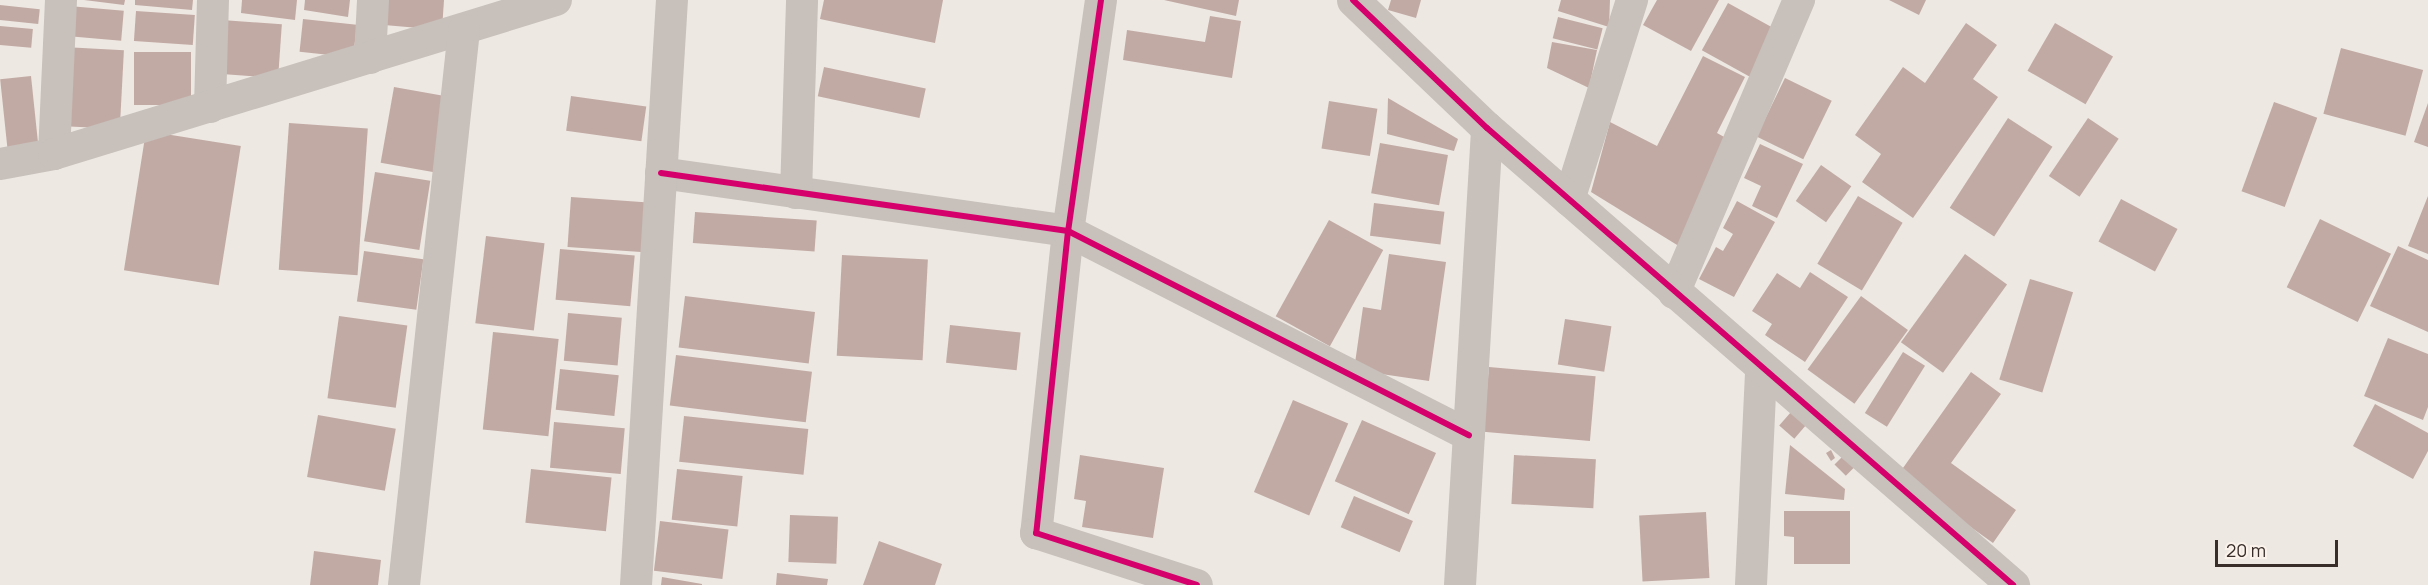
<!DOCTYPE html>
<style>
body{margin:0}
#map{position:relative;width:2428px;height:585px;overflow:hidden;background:#eee8e3;font-family:Manrope,sans-serif}
div>[style]{position:absolute}
[style*='--x']{left:calc(var(--x)*1px);top:calc(var(--y)*1px);width:calc(var(--w)*1px);rotate:calc(var(--a)*1deg)}
.building>*{inset:0;background:#c2aaa4;transform-origin:0 0}
.minor>*{height:32px;margin:-16px;padding:0 16px;transform-origin:16px;border-radius:16px;background:#c7c0bb}
.tertiary>*{height:33px;margin:-16.5px;padding:0 16.5px;transform-origin:16.5px;border-radius:16.5px;background:#c7c0bb}
.cycleway>*{height:6px;margin:-3px;padding:0 3px;transform-origin:3px;border-radius:3px;background:#d6006c}
span{translate:-50% -50%;white-space:nowrap;text-align:center;line-height:1.15;-webkit-text-stroke:5px #faf2eb;paint-order:stroke}
.scale{position:absolute;left:2215px;top:540px;width:123px;height:27px;box-sizing:border-box;border:3px solid #382d29;border-top:0;padding-left:8px;font-size:18px;line-height:21px;white-space:nowrap;color:#382d29;-webkit-text-stroke:4px #faf2eb;paint-order:stroke}
</style>
<div id="map">
<div class="building">
<i style="clip-path:polygon(84px 0,125px 0,124px 5px)"></i>
<i style="clip-path:polygon(135px 0,193px 0,192px 10px,135px 5px)"></i>
<i style="clip-path:polygon(242px 0,297px 0,295px 20px,241px 13px)"></i>
<i style="clip-path:polygon(305px 0,350px 0,348px 17px,304px 10px)"></i>
<i style="clip-path:polygon(386px 0,444px 0,442px 30px,384px 25px)"></i>
<i style="clip-path:polygon(824px 0,943px 0,935px 43px,820px 19px)"></i>
<i style="clip-path:polygon(1164px 0,1239px 0,1236px 16px)"></i>
<i style="clip-path:polygon(1391px 0,1421px 0,1416px 18px,1388px 10px)"></i>
<i style="clip-path:polygon(1561px 0,1610px 0,1609px 27px,1558px 11px)"></i>
<i style="clip-path:polygon(1657px 0,1719px 0,1691px 51px,1643px 25px)"></i>
<i style="clip-path:polygon(1889px 0,1926px 0,1919px 15px)"></i>
<i style="left:1728px;top:3px;width:58px;height:54px;rotate:29deg"></i>
<i style="left:0;top:5px;width:40px;height:15px;rotate:6deg"></i>
<i style="left:69px;top:6px;width:55px;height:30px;rotate:5deg"></i>
<i style="left:136px;top:11px;width:59px;height:30px;rotate:4deg"></i>
<i style="clip-path:polygon(1210px 16px,1241px 21px,1232px 78px,1123px 60px,1127px 30px,1205px 42px)"></i>
<i style="left:1558px;top:17px;width:46px;height:22px;rotate:14deg"></i>
<i style="left:303px;top:19px;width:54px;height:33px;rotate:6deg"></i>
<i style="left:222px;top:20px;width:60px;height:54px;rotate:4deg"></i>
<i style="clip-path:polygon(1966px 23px,1997px 45px,1973px 79px,1998px 97px,1913px 218px,1862px 182px,1881px 154px,1855px 135px,1903px 67px,1925px 83px)"></i>
<i style="left:2055px;top:23px;width:67px;height:55px;rotate:30deg"></i>
<i style="left:0;top:26px;width:33px;height:19px;rotate:5deg"></i>
<i style="clip-path:polygon(1552px 42px,1597px 50px,1589px 88px,1547px 68px)"></i>
<i style="left:64px;top:47px;width:60px;height:79px;rotate:3deg"></i>
<i style="left:2341px;top:48px;width:85px;height:68px;rotate:15deg"></i>
<i style="left:191px;top:52px;width:53px;height:57px;rotate:90deg"></i>
<i style="clip-path:polygon(1703px 56px,1745px 77px,1717px 133px,1735px 143px,1682px 248px,1591px 192px,1610px 122px,1657px 146px)"></i>
<i style="left:824px;top:67px;width:104px;height:30px;rotate:12deg"></i>
<i style="left:31px;top:76px;width:73px;height:31px;rotate:84deg"></i>
<i style="left:1785px;top:78px;width:52px;height:65px;rotate:26deg"></i>
<i style="left:394px;top:87px;width:60px;height:77px;rotate:10deg"></i>
<i style="left:571px;top:96px;width:76px;height:35px;rotate:8deg"></i>
<i style="clip-path:polygon(1388px 98px,1458px 139px,1454px 151px,1387px 134px)"></i>
<i style="left:1329px;top:101px;width:49px;height:48px;rotate:9deg"></i>
<i style="left:2274px;top:102px;width:46px;height:95px;rotate:20deg"></i>
<i style="clip-path:polygon(2428px 103px,2428px 147px,2414px 142px)"></i>
<i style="left:2008px;top:118px;width:53px;height:107px;rotate:33deg"></i>
<i style="left:2088px;top:118px;width:37px;height:70px;rotate:34deg"></i>
<i style="left:289px;top:123px;width:79px;height:147px;rotate:4deg"></i>
<i style="left:146px;top:131px;width:96px;height:141px;rotate:9deg"></i>
<i style="left:1380px;top:143px;width:69px;height:51px;rotate:10deg"></i>
<i style="clip-path:polygon(1760px 144px,1803px 164px,1777px 218px,1752px 206px,1761px 186px,1744px 178px)"></i>
<i style="left:1821px;top:165px;width:37px;height:44px;rotate:35deg"></i>
<i style="left:375px;top:172px;width:56px;height:70px;rotate:9deg"></i>
<i style="left:1858px;top:196px;width:52px;height:79px;rotate:31deg"></i>
<i style="clip-path:polygon(2428px 196px,2428px 254px,2408px 246px)"></i>
<i style="left:571px;top:197px;width:81px;height:50px;rotate:4deg"></i>
<i style="left:2121px;top:199px;width:64px;height:48px;rotate:28deg"></i>
<i style="clip-path:polygon(1737px 201px,1775px 222px,1734px 297px,1699px 279px,1716px 247px,1723px 251px,1733px 234px,1723px 228px)"></i>
<i style="left:1374px;top:203px;width:71px;height:33px;rotate:7deg"></i>
<i style="left:695px;top:212px;width:122px;height:31px;rotate:4deg"></i>
<i style="left:2320px;top:219px;width:79px;height:76px;rotate:26deg"></i>
<i style="left:1329px;top:220px;width:62px;height:110px;rotate:29deg"></i>
<i style="left:486px;top:236px;width:59px;height:88px;rotate:7deg"></i>
<i style="clip-path:polygon(2398px 246px,2428px 260px,2428px 332px,2370px 306px)"></i>
<i style="left:560px;top:249px;width:75px;height:51px;rotate:5deg"></i>
<i style="left:364px;top:251px;width:60px;height:51px;rotate:8deg"></i>
<i style="clip-path:polygon(1389px 254px,1446px 262px,1429px 381px,1354px 370px,1363px 307px,1381px 310px)"></i>
<i style="left:1965px;top:254px;width:52px;height:109px;rotate:36deg"></i>
<i style="left:842px;top:255px;width:86px;height:101px;rotate:3deg"></i>
<i style="clip-path:polygon(1810px 272px,1848px 297px,1805px 362px,1765px 335px,1772px 324px,1752px 311px,1777px 273px,1800px 288px)"></i>
<i style="left:2030px;top:279px;width:45px;height:105px;rotate:17deg"></i>
<i style="left:685px;top:296px;width:131px;height:52px;rotate:7deg"></i>
<i style="left:1861px;top:296px;width:58px;height:91px;rotate:36deg"></i>
<i style="left:568px;top:313px;width:54px;height:48px;rotate:5deg"></i>
<i style="left:339px;top:316px;width:69px;height:83px;rotate:8deg"></i>
<i style="left:1565px;top:319px;width:47px;height:46px;rotate:9deg"></i>
<i style="left:950px;top:325px;width:71px;height:38px;rotate:6deg"></i>
<i style="left:493px;top:332px;width:66px;height:98px;rotate:6deg"></i>
<i style="clip-path:polygon(2388px 338px,2428px 354px,2428px 407px,2423px 420px,2364px 396px)"></i>
<i style="left:1903px;top:352px;width:26px;height:72px;rotate:32deg"></i>
<i style="left:676px;top:355px;width:137px;height:51px;rotate:7deg"></i>
<i style="left:1489px;top:367px;width:107px;height:65px;rotate:5deg"></i>
<i style="left:560px;top:369px;width:59px;height:41px;rotate:6deg"></i>
<i style="clip-path:polygon(1971px 372px,2001px 394px,1951px 463px,2016px 510px,1993px 543px,1898px 475px)"></i>
<i style="left:1293px;top:400px;width:60px;height:100px;rotate:23deg"></i>
<i style="clip-path:polygon(2375px 404px,2428px 433px,2428px 451px,2413px 479px,2353px 446px)"></i>
<i style="left:1791px;top:412px;width:20px;height:18px;rotate:41deg"></i>
<i style="left:318px;top:415px;width:79px;height:63px;rotate:10deg"></i>
<i style="left:684px;top:416px;width:125px;height:46px;rotate:6deg"></i>
<i style="left:1362px;top:420px;width:81px;height:67px;rotate:24deg"></i>
<i style="left:554px;top:422px;width:71px;height:46px;rotate:5deg"></i>
<i style="clip-path:polygon(1790px 445px,1845px 489px,1844px 500px,1785px 494px)"></i>
<i style="clip-path:polygon(1831px 450px,1835px 458px,1831px 461px,1826px 453px)"></i>
<i style="clip-path:polygon(1080px 455px,1164px 468px,1153px 538px,1082px 527px,1086px 501px,1074px 499px)"></i>
<i style="left:1514px;top:455px;width:82px;height:49px;rotate:3deg"></i>
<i style="left:1843px;top:456px;width:16px;height:12px;rotate:45deg"></i>
<i style="left:531px;top:469px;width:81px;height:54px;rotate:6deg"></i>
<i style="left:677px;top:469px;width:66px;height:51px;rotate:6deg"></i>
<i style="left:1354px;top:496px;width:64px;height:34px;rotate:23deg"></i>
<i style="clip-path:polygon(1784px 511px,1850px 511px,1850px 564px,1794px 564px,1794px 537px,1784px 536px)"></i>
<i style="left:1706px;top:512px;width:66px;height:67px;rotate:87deg"></i>
<i style="left:790px;top:515px;width:48px;height:47px;rotate:2deg"></i>
<i style="left:660px;top:521px;width:69px;height:50px;rotate:7deg"></i>
<i style="clip-path:polygon(879px 541px,942px 564px,935px 585px,863px 585px)"></i>
<i style="clip-path:polygon(314px 551px,381px 560px,378px 585px,310px 585px)"></i>
<i style="clip-path:polygon(777px 573px,828px 579px,827px 585px,776px 585px)"></i>
<i style="clip-path:polygon(662px 577px,702px 584px,702px 585px,661px 585px)"></i>
</div>
<div class="minor">
<i style="--x:1101;--y:0;--w:233;--a:98.1"></i>
<i style="--x:1068;--y:231;--w:304;--a:96"></i>
<i style="--x:1036;--y:533;--w:169;--a:17.9"></i>
<i style="--x:370;--y:58;--w:58;--a:-87"></i>
<i style="--x:210;--y:107;--w:107;--a:-88.4"></i>
<i style="--x:54;--y:154;--w:154;--a:-87.4"></i>
<i style="--x:0;--y:164;--w:55;--a:-10.5"></i>
<i style="--x:54;--y:154;--w:525;--a:-17.05"></i>
<i style="--x:661;--y:173;--w:411;--a:8.1"></i>
<i style="--x:1068;--y:231;--w:450;--a:27"></i>
<i style="--x:796;--y:193;--w:193;--a:-88.2"></i>
<i style="--x:1569;--y:200;--w:210;--a:-72.5"></i>
<i style="--x:1674;--y:293;--w:319;--a:-66.9"></i>
<i style="--x:404;--y:585;--w:558;--a:-83.83"></i>
<i style="--x:636;--y:585;--w:586;--a:-86.48"></i>
<i style="--x:1460;--y:585;--w:458;--a:-86.6"></i>
<i style="--x:1751;--y:585;--w:216;--a:-87.3"></i>
</div>
<div class="tertiary">
<i style="--x:1353;--y:0;--w:185;--a:43.7"></i>
<i style="--x:1487;--y:128;--w:697;--a:40.98"></i>
</div>
<div class="cycleway">
<i style="--x:1101;--y:0;--w:233;--a:98.1"></i>
<i style="--x:1068;--y:231;--w:304;--a:96"></i>
<i style="--x:1036;--y:533;--w:169;--a:17.9"></i>
<i style="--x:1353;--y:0;--w:185;--a:43.7"></i>
<i style="--x:1487;--y:128;--w:697;--a:40.98"></i>
<i style="--x:661;--y:173;--w:411;--a:8.1"></i>
<i style="--x:1068;--y:231;--w:450;--a:27"></i>
</div>
<div class="scale">20 m</div>
</div>
